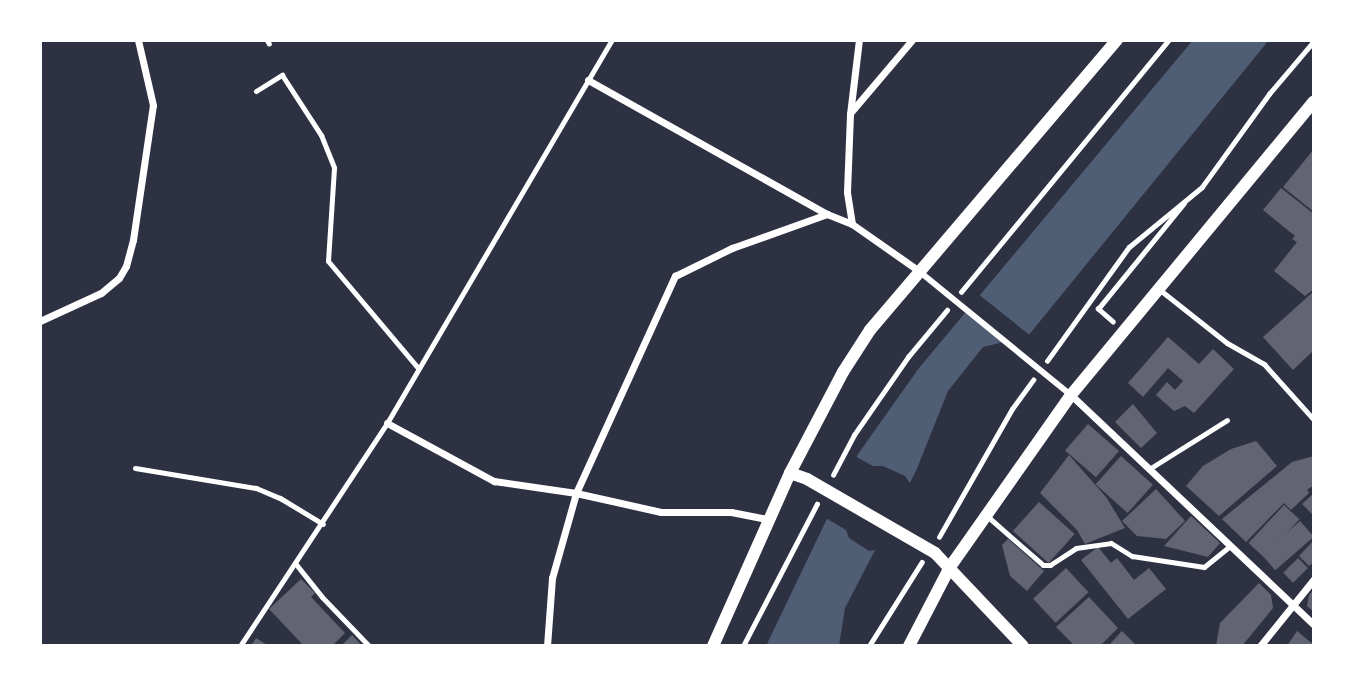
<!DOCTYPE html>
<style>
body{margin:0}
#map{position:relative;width:1354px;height:686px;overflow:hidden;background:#2d3142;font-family:"DM Sans",sans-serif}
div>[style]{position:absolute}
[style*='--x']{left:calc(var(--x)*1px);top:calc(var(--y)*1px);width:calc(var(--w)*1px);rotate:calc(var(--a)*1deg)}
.water>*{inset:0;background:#4f5d75}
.pier>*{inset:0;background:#2d3142}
.building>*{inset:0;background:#626471;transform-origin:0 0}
.path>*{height:4.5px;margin:-2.25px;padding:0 2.25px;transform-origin:2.25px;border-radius:2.25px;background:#fff}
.service>*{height:5px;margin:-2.5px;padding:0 2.5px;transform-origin:2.5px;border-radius:2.5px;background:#fff}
.pedestrian>*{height:6px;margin:-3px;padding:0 3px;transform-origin:3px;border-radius:3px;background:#fff}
.minor>*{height:7px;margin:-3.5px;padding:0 3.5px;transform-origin:3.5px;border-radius:3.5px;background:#fff}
.tertiary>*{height:12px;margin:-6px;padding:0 6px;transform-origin:6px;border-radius:6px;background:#fff}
span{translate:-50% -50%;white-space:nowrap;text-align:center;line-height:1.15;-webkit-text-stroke:5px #fff;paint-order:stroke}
.frame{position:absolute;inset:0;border:42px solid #fff;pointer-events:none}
</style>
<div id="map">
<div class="water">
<i style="clip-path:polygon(1193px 40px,1269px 40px,1028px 336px,983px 347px,948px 391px,916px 471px,845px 608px,839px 646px,766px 646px,858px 454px,919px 368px)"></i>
</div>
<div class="pier">
<i style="clip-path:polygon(977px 293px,1032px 337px,1019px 344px,1006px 345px,962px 310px)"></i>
<i style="clip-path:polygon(853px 455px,873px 466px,883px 466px,905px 476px,912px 486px,879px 549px,869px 551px,849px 538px,846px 530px,824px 517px)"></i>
</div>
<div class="building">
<i style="clip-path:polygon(1314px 149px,1314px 212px,1283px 187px)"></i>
<i style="clip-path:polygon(1281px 188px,1314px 214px,1314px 289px,1305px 296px,1274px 271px,1297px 242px,1292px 239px,1295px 236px,1263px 210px)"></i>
<i style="clip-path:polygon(1314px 291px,1314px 350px,1293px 370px,1263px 337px)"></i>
<i style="clip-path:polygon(1168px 337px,1199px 364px,1213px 349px,1234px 369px,1194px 413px,1185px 406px,1174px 411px,1156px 395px,1167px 382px,1175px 390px,1183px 381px,1168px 368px,1143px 397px,1128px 383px)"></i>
<i style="clip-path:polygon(1133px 404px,1157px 433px,1141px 448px,1115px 422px)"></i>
<i style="left:1088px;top:424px;width:41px;height:35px;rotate:41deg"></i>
<i style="clip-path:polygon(1256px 441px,1277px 466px,1219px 516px,1186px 486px,1203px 466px,1231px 449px)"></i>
<i style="clip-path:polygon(1069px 455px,1106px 497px,1125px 528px,1085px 544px,1077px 530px,1040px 493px)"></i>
<i style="left:1121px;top:456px;width:43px;height:38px;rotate:42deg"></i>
<i style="clip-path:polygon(1314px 456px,1314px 485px,1307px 490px,1309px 493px,1291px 510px,1284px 503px,1246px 542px,1222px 519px,1292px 462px)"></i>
<i style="clip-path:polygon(1156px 489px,1185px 521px,1166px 539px,1137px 536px,1122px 521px)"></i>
<i style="clip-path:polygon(1314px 493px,1314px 516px,1302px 504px)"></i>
<i style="left:1039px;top:502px;width:48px;height:39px;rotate:42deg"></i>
<i style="left:1284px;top:505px;width:21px;height:52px;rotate:43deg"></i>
<i style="clip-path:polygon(1191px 516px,1220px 543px,1208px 557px,1164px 546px)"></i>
<i style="left:1300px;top:521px;width:21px;height:51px;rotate:49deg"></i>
<i style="clip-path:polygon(1008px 539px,1044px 571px,1027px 591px,1010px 576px,1002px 545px)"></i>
<i style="clip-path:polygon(1314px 540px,1314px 562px,1309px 566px,1299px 556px)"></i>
<i style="clip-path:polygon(1098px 547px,1111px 563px,1117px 558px,1134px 580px,1149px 568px,1166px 589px,1128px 619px,1081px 560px)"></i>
<i style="left:1298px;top:558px;width:14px;height:21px;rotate:45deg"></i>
<i style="left:1066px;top:568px;width:33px;height:45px;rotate:47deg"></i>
<i style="clip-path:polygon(301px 579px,315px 593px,311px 597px,345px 633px,332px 646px,304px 646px,269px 609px)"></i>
<i style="clip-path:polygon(1259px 583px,1271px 595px,1273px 608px,1242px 646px,1216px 646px,1220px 623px)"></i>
<i style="clip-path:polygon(1314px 589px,1314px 612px,1307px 606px,1309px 595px)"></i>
<i style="clip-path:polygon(1089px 597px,1118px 628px,1100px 646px,1075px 646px,1056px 627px)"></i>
<i style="clip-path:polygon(1122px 631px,1137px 646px,1108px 646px)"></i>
<i style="clip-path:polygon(1297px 631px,1314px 645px,1314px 646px,1287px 646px)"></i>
<i style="clip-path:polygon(352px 635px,362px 646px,341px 646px)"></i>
<i style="clip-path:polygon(256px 638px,269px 646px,251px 646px)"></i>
</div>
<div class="path">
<i style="--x:961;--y:292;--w:327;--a:-50.5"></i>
<i style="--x:1113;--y:322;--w:20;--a:-139"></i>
<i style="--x:1098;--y:309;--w:136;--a:-50.9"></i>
<i style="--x:1047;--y:361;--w:140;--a:-54.3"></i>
<i style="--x:1129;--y:247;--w:94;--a:-39.4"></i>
<i style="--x:1202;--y:187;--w:115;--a:-54.2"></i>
<i style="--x:1269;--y:94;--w:70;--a:-49.7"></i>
<i style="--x:833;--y:475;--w:45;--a:-62.3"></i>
<i style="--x:854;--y:435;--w:95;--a:-55.3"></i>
<i style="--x:908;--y:357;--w:61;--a:-50.3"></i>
<i style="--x:939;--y:537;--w:147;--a:-60.3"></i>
<i style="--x:1012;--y:409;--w:36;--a:-54"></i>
<i style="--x:743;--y:646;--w:160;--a:-62.5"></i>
<i style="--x:869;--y:646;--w:99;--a:-57.8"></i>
</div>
<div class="service">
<i style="--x:267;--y:40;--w:4;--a:63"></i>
<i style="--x:256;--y:91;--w:31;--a:-32"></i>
<i style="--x:282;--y:75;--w:72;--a:57"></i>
<i style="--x:321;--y:135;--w:35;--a:68"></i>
<i style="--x:334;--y:168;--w:93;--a:93.7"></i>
<i style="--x:328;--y:261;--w:140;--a:49.9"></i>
<i style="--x:1160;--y:290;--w:85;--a:38.3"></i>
<i style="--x:1227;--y:343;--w:43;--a:29.6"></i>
<i style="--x:1264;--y:364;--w:75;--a:48.2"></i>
<i style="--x:135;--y:468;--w:123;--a:9.4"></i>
<i style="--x:256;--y:488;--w:26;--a:23"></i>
<i style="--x:280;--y:498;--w:50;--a:31.2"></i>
<i style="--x:1149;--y:469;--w:92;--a:-32.1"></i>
<i style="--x:987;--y:516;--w:74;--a:41.2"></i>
<i style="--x:1043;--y:565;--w:7;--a:0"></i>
<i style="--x:1050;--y:565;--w:31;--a:-33"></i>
<i style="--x:1076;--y:548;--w:35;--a:-8"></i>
<i style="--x:1111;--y:543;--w:25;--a:32"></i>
<i style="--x:1132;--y:556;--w:73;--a:8.7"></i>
<i style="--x:1204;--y:567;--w:33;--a:-39"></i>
<i style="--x:295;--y:563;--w:43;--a:51.5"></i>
<i style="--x:322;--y:597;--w:68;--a:46.2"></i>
<i style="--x:240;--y:646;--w:267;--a:-56.6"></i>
<i style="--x:387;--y:423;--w:444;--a:-59.6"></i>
</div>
<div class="pedestrian">
<i style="--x:920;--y:272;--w:195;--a:39.2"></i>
</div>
<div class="minor">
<i style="--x:588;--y:80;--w:274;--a:29.3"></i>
<i style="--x:827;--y:214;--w:27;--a:22"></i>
<i style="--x:852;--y:224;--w:82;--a:35"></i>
<i style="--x:851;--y:112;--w:94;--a:-49.7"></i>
<i style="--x:852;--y:224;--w:32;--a:-99"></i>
<i style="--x:847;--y:192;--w:78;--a:-87.8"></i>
<i style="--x:850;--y:114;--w:75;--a:-83.1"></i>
<i style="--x:40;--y:321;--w:67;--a:-24.7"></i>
<i style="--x:101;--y:293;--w:23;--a:-40"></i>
<i style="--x:119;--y:278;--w:14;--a:-60"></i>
<i style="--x:126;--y:266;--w:27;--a:-75"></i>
<i style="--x:133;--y:240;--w:136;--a:-81.6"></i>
<i style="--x:153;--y:105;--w:67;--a:-103"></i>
<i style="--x:1071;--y:395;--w:335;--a:43.4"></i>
<i style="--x:387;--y:423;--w:122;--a:28.5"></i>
<i style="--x:494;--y:481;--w:83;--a:8.3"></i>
<i style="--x:576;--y:493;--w:87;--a:12.6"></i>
<i style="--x:661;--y:512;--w:70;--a:0"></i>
<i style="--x:731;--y:512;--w:38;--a:11"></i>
<i style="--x:547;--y:646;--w:68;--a:-85.8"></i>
<i style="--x:552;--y:578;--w:88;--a:-74.2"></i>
<i style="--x:576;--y:493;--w:239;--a:-65.5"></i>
<i style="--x:675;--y:276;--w:64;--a:-26.2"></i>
<i style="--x:732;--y:248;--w:101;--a:-19.7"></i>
<i style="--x:1260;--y:646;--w:86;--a:-51.1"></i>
</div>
<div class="tertiary">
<i style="--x:790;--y:473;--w:18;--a:19"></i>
<i style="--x:807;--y:479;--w:148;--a:30"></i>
<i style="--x:935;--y:553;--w:128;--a:46.6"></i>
<i style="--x:713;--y:646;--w:189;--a:-66"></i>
<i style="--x:790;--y:473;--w:114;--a:-62.3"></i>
<i style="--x:843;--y:372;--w:50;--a:-57.3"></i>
<i style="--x:870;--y:330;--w:381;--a:-49.6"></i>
<i style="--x:909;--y:646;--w:89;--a:-62.6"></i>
<i style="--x:950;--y:567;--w:210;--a:-54.9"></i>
<i style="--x:1071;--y:395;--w:381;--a:-50.4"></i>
</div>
<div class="frame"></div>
</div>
